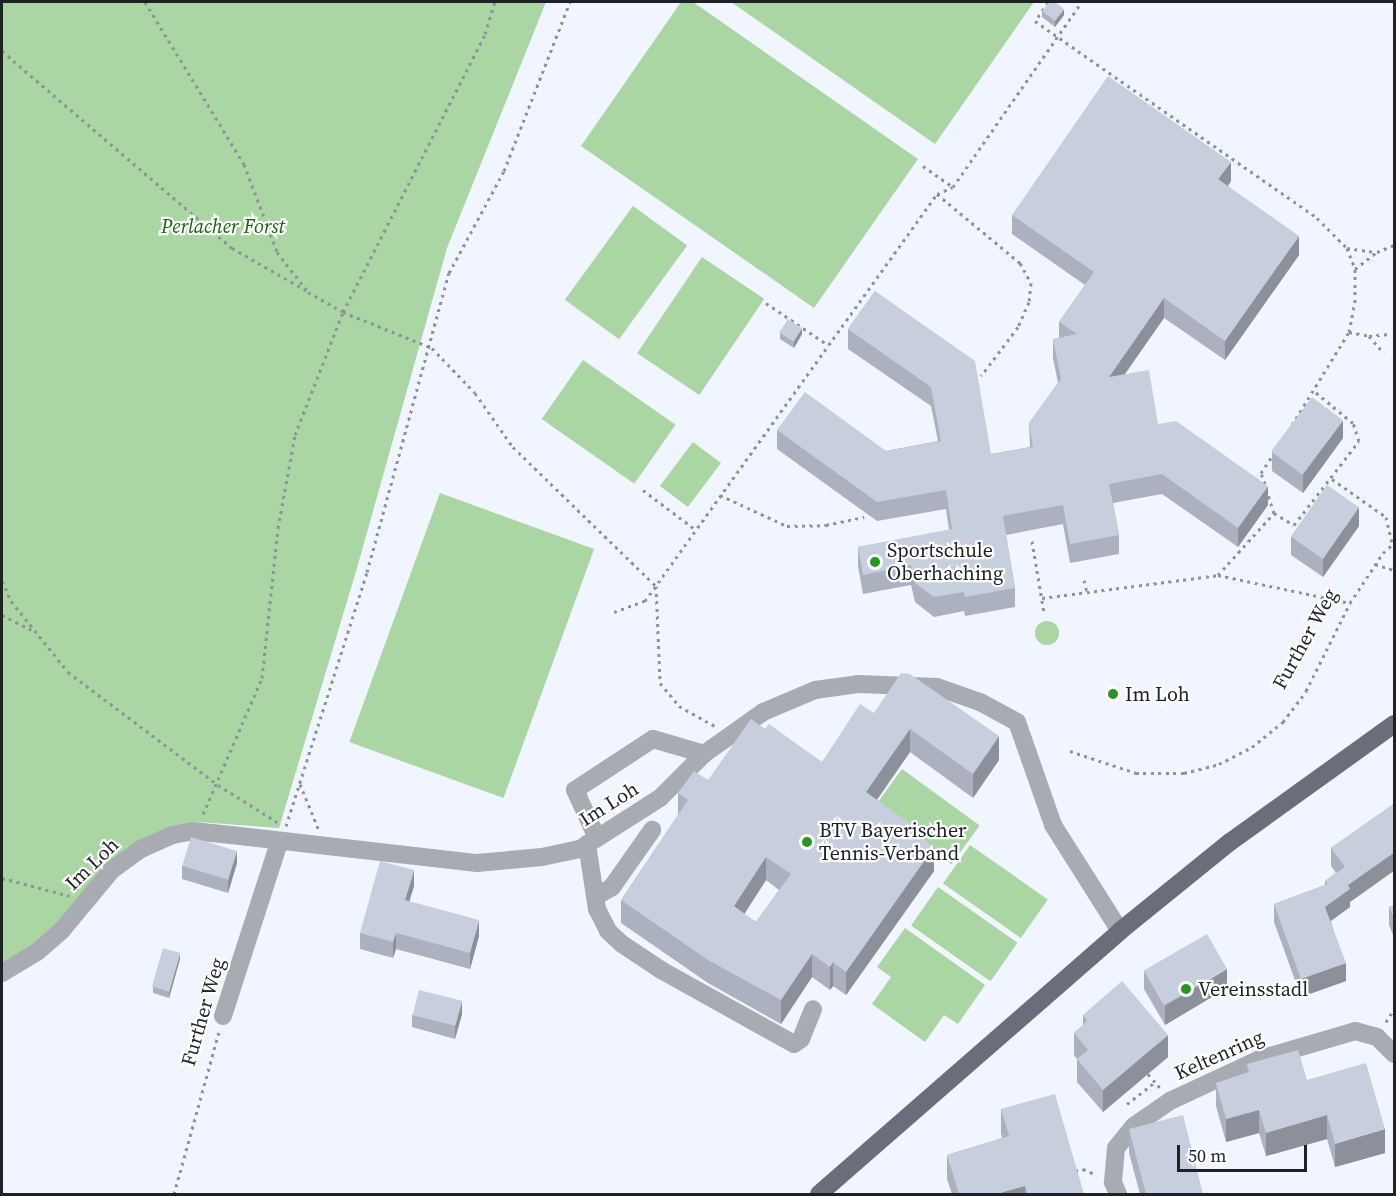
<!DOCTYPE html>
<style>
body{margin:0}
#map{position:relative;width:1396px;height:1196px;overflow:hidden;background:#f1f5ff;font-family:"Source Serif 4",serif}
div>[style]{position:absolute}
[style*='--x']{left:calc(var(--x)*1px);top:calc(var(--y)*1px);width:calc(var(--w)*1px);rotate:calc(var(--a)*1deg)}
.green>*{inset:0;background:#a9d6a3;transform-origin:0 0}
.round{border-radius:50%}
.path>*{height:3px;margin-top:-1.5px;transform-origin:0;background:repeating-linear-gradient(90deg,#8e929a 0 3px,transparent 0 7.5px)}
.minor>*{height:18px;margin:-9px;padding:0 9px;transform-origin:9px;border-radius:9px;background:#a8abb2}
.major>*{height:18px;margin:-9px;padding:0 9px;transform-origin:9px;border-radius:9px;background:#696e7a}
.wall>*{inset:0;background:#abb1bf}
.shaded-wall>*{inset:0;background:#8b909b}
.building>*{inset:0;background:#c7cede;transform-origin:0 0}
.dots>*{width:16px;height:16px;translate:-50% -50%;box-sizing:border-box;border:3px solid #fff;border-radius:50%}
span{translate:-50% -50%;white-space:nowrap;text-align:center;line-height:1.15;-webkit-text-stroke:4.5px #fff;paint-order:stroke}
.park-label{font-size:20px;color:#14660d;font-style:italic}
.poi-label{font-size:20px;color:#1e2127}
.left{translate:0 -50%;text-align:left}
.street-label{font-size:20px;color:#1e2127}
.frame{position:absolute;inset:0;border:3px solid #1e2127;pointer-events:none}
.scale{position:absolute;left:1177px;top:1145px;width:130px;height:27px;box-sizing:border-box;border:3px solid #1e2127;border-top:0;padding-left:8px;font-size:18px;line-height:21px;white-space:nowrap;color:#1e2127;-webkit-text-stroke:4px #fff;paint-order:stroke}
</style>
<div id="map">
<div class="green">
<i style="clip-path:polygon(2px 2px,546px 2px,447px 248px,357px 568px,279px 828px,198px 822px,169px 828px,57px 926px,2px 967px)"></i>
<i style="clip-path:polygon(681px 2px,693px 2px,918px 159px,814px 308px,581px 146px)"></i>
<i style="clip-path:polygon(731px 2px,1034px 2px,935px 144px)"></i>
<i style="left:633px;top:206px;width:67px;height:116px;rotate:36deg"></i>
<i style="left:702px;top:257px;width:75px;height:116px;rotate:34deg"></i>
<i style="left:583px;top:360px;width:113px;height:72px;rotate:35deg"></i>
<i style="left:693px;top:442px;width:35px;height:55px;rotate:37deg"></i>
<i style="left:440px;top:493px;width:164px;height:265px;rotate:20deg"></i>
<i class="round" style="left:1035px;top:621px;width:24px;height:24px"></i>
<i style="left:902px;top:769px;width:96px;height:48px;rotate:36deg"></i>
<i style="left:970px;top:845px;width:95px;height:47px;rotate:35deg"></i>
<i style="left:938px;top:887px;width:97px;height:47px;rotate:35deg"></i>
<i style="clip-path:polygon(905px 928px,985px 985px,958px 1024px,944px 1015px,925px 1042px,872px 1004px,891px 977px,877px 967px)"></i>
</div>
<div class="path">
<i style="--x:145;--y:2;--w:190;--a:58.6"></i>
<i style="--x:244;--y:164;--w:94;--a:69.4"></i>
<i style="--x:277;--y:252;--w:51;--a:52.2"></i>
<i style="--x:308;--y:292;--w:40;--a:29.7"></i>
<i style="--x:343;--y:312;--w:96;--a:22"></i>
<i style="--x:432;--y:348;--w:62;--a:46.3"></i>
<i style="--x:475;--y:393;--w:66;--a:54.9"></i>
<i style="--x:513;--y:447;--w:199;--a:44.2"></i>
<i style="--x:656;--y:586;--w:97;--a:87.6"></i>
<i style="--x:660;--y:683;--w:30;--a:50"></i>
<i style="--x:679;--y:706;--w:41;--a:29.1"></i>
<i style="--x:1048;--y:2;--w:23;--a:124"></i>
<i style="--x:1035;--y:21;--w:344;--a:34.9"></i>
<i style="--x:1317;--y:218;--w:42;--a:45"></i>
<i style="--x:1347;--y:248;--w:22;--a:69"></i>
<i style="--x:1355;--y:269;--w:28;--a:-38"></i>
<i style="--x:1377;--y:252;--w:18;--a:-22"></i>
<i style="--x:2;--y:51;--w:303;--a:40.6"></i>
<i style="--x:232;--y:248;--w:86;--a:29.8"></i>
<i style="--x:923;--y:166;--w:37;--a:35"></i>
<i style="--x:937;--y:194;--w:108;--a:39.7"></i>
<i style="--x:1020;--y:263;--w:23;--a:61"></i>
<i style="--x:1031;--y:283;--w:19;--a:96"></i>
<i style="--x:1029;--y:302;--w:27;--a:114"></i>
<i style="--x:1018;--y:327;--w:61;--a:127.1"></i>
<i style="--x:1347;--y:248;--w:30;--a:8"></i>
<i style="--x:766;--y:303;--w:75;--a:34.1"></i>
<i style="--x:1349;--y:332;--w:20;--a:11"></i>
<i style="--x:1369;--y:336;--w:23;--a:49"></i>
<i style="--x:1369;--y:336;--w:20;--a:-6"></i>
<i style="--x:1292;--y:425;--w:109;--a:-58.5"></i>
<i style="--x:1349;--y:332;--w:31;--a:-79"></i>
<i style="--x:1355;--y:302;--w:33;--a:-90"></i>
<i style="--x:1332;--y:479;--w:66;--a:35.1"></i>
<i style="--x:1386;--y:517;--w:28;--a:77"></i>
<i style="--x:1265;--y:484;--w:12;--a:-110"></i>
<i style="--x:1261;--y:473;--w:24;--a:-57"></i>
<i style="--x:643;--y:490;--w:66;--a:37"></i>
<i style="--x:720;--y:495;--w:74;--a:24.8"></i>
<i style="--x:787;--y:526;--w:39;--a:-1"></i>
<i style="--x:826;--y:525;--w:39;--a:-12"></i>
<i style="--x:1274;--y:513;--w:23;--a:31"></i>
<i style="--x:1294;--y:525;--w:106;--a:-52.3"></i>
<i style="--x:1359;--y:441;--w:19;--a:-108"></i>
<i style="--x:1353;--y:423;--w:50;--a:-140.6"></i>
<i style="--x:1032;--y:541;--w:73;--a:80.5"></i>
<i style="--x:1375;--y:564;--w:20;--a:18"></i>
<i style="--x:1218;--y:575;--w:84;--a:-47.9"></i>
<i style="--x:1274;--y:513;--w:23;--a:-108"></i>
<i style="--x:1084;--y:580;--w:12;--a:76"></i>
<i style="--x:2;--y:581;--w:22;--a:66"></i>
<i style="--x:11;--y:601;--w:91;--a:51.2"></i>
<i style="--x:68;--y:672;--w:188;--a:37"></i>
<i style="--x:218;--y:785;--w:70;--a:32.1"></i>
<i style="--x:1042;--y:598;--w:177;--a:-7.4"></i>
<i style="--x:1218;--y:575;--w:135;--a:12"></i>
<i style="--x:614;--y:612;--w:33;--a:-20"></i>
<i style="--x:645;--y:601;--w:501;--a:-54.34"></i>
<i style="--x:937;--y:194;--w:17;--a:-24"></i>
<i style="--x:953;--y:187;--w:224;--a:-55.2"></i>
<i style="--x:2;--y:615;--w:34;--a:27"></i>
<i style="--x:1070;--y:751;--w:70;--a:18.4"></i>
<i style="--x:1136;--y:773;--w:48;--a:0"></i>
<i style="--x:1184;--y:773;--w:36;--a:-14"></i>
<i style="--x:1219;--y:764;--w:37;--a:-27"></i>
<i style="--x:1252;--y:747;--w:40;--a:-39"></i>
<i style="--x:1283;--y:722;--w:39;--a:-53"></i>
<i style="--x:1306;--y:691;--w:98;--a:-63.4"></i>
<i style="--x:1350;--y:603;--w:60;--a:-56.6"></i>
<i style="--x:1383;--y:553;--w:15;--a:-42"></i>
<i style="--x:300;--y:784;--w:48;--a:67.8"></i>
<i style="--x:203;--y:814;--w:148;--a:-66.5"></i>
<i style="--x:262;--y:678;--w:151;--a:-83.9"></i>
<i style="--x:278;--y:528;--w:95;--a:-79.6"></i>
<i style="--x:295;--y:435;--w:132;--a:-68.7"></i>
<i style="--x:343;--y:312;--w:312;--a:-62.9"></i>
<i style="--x:485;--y:34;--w:34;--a:-73"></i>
<i style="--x:286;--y:826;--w:267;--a:-72.3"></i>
<i style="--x:367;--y:572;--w:310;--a:-74.7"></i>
<i style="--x:449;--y:273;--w:116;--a:-61.7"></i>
<i style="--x:504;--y:171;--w:181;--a:-68.7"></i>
<i style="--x:2;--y:878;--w:70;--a:14.8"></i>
<i style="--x:1386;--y:1022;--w:15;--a:-58"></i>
<i style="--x:1148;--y:1074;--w:18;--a:49"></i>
<i style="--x:1127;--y:1104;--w:36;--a:-38"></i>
<i style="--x:1075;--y:1171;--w:8;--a:-14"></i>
<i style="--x:1083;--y:1169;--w:15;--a:23"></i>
<i style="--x:174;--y:1194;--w:168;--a:-74.5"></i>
</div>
<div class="minor">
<i style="--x:597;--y:838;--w:53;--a:-114.6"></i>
<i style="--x:575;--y:790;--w:93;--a:-33.2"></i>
<i style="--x:653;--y:739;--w:53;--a:16.4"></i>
<i style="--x:587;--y:844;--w:66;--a:81.3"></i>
<i style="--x:597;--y:909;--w:25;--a:63"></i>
<i style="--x:608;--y:931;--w:19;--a:43"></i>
<i style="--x:622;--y:944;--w:47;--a:33.7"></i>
<i style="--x:661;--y:970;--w:152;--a:29.1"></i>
<i style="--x:794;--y:1044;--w:9;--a:-36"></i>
<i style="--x:801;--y:1039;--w:32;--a:-68"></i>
<i style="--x:595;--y:897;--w:20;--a:-30"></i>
<i style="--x:612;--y:887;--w:70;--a:-54.9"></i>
<i style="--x:2;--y:973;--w:41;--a:-31"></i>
<i style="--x:37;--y:952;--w:33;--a:-41"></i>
<i style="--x:62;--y:930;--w:78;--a:-50.2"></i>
<i style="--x:112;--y:870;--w:36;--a:-36"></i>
<i style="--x:141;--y:849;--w:35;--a:-24"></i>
<i style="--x:173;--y:835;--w:20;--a:-11"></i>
<i style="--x:193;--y:831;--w:38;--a:6"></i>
<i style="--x:231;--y:835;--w:248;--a:6.5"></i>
<i style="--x:477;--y:863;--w:65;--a:-5.3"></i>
<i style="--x:542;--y:857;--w:39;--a:-12"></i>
<i style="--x:580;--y:849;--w:95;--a:-32.5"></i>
<i style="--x:660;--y:798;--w:62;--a:-45"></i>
<i style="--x:704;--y:754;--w:72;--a:-35.4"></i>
<i style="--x:763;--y:712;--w:56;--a:-22.9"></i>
<i style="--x:815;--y:690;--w:43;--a:-7.9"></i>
<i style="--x:858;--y:684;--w:79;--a:2.2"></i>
<i style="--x:937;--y:687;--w:46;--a:19.2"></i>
<i style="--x:980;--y:702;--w:42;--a:28.4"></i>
<i style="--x:1017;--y:722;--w:109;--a:70.7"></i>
<i style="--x:1053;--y:825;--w:125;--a:57.7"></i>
<i style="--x:223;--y:1016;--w:182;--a:-72.1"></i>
<i style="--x:1118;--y:1194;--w:13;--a:-113"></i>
<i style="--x:1113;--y:1182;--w:34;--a:-85"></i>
<i style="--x:1116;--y:1148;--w:28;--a:-51"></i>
<i style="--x:1134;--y:1126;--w:44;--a:-34.8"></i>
<i style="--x:1170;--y:1101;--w:99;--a:-25"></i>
<i style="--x:1260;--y:1059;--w:99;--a:-16.4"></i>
<i style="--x:1355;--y:1031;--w:23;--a:15"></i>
<i style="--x:1377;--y:1037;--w:24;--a:45"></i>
</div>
<div class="major">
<i style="--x:819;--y:1194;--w:400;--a:-41.1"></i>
<i style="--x:1120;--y:931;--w:141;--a:-39"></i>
<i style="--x:1230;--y:842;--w:202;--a:-35.7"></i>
</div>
<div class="wall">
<i style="clip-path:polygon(1042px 11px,1064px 15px,1055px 27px,1042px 17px)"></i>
<i style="clip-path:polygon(1231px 181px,1228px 186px,1299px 255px,1225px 360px,1164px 318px,1124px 374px,1158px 424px,1268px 505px,1238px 547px,1162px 494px,1113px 503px,1119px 535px,1119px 554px,1070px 563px,1063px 524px,1006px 535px,1015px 588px,1015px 607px,965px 616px,964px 611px,934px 617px,915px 602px,911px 585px,863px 594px,858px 566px,858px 547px,949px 530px,946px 509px,877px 521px,777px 449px,777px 430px,886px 451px,938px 441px,931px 406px,848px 349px,848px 329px,875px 291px,991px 454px,1030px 447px,1029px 423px,1058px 383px,1053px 358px,1053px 339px,1059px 338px,1059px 322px,1085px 285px,1012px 234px,1012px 215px)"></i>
<i style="clip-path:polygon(780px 333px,802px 334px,794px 348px,780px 339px)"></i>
<i style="clip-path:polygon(1343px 438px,1303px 493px,1272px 471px,1272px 452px)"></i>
<i style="clip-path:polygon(1359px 526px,1323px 577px,1291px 555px,1291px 537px)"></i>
<i style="clip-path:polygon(evenodd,874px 713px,999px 760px,973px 798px,910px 752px,877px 800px,923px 839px,934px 871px,846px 995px,833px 986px,830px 990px,812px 977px,781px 1024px,708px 983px,621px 923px,621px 900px,678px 815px,678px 793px,708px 780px,765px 729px,822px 762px,874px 713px,766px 880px,779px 890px,756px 922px,744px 914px,766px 880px)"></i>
<i style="clip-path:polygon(1395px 803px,1395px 870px,1350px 902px,1350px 907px,1331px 921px,1346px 981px,1301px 997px,1274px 922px,1274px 904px,1325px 885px,1325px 881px,1336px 873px,1331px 866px,1331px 848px)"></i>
<i style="clip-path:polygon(237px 863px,228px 893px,182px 879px,182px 866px)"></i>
<i style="clip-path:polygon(414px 886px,409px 901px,479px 936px,470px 969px,396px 949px,393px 958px,360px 949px,360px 933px)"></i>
<i style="clip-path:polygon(1395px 905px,1395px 940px,1389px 925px,1389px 907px)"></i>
<i style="clip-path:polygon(180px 959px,169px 998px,153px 993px,153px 987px)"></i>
<i style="clip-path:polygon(1144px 971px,1227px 988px,1165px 1025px,1144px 989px)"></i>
<i style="clip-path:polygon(462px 1014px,455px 1039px,412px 1027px,412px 1015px)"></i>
<i style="clip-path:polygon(1083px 1015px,1168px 1057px,1103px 1112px,1077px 1082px,1077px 1059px,1074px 1055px,1074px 1033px,1083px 1025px)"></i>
<i style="clip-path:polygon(1247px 1064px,1307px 1080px,1385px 1153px,1335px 1167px,1327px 1139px,1266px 1156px,1259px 1133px,1226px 1142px,1216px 1106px,1216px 1083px,1247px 1072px)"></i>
<i style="clip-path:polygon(1001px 1109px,1084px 1194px,952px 1194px,947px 1179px,947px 1155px,1002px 1138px,1001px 1134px)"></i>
<i style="clip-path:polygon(1129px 1129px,1203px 1194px,1140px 1194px,1129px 1153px)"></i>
</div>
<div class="shaded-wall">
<i style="clip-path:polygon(1064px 9px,1064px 15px,1055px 27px,1055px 21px)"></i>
<i style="clip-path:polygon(1231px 162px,1231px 181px,1218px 199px,1218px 179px)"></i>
<i style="clip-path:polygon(1299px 236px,1299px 255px,1225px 360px,1225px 341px)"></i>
<i style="clip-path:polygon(1164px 298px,1164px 318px,1109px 397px,1109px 377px)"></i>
<i style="clip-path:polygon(802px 328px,802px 334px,794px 348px,794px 341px)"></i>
<i style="clip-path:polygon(1343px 420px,1343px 438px,1303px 493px,1303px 475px)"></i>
<i style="clip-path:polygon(1268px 486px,1268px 505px,1238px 547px,1238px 528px)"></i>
<i style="clip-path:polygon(1359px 507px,1359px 526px,1323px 577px,1323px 559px)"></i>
<i style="clip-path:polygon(910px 729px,910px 752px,866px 815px,866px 792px)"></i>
<i style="clip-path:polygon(999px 736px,999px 760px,973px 798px,973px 774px)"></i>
<i style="clip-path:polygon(934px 847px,934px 871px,846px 995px,846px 972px)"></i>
<i style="clip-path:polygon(237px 851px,237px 863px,228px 893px,228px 880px)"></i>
<i style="clip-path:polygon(1395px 852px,1395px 870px,1350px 902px,1350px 907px,1325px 925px,1325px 907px,1348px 885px)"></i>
<i style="clip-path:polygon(766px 857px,766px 880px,734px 930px,734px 906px)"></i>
<i style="clip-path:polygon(414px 870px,414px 886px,405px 916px,405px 900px)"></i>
<i style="clip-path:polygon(479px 920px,479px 936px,470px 969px,470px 953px)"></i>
<i style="clip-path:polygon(396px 933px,396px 949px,393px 958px,393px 942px)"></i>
<i style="clip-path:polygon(180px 953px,180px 959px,169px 998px,169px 992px)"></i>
<i style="clip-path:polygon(812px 954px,812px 977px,781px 1024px,781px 1000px)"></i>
<i style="clip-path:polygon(833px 962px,833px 986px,830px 990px,830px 967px)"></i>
<i style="clip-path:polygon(1346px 963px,1346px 981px,1301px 997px,1301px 979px)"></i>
<i style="clip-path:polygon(1227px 969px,1227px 988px,1165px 1025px,1165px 1006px)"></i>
<i style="clip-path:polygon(462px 1001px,462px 1014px,455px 1039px,455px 1026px)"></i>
<i style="clip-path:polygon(1168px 1035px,1168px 1057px,1103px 1112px,1103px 1090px)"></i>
<i style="clip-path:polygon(1259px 1110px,1259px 1133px,1226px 1142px,1226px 1119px)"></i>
<i style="clip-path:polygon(1327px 1115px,1327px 1139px,1266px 1156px,1266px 1133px)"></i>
<i style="clip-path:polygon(1385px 1129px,1385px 1153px,1335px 1167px,1335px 1144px)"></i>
<i style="clip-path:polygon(1025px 1186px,1025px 1194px,996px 1194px)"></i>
</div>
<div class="building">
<i style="clip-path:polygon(1049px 2px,1055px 2px,1064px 9px,1055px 21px,1042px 11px)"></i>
<i style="clip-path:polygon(1108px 76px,1231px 162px,1218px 179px,1299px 236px,1225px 341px,1164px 298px,1109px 377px,1149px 370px,1158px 424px,1176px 421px,1268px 486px,1238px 528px,1162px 474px,1109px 484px,1119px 535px,1070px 544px,1063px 505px,1003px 516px,1015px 588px,965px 597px,964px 592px,934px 597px,915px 583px,911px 565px,863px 575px,858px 547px,952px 529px,946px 490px,877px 502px,777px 430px,805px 392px,886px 451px,941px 441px,931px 387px,848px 329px,875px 291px,975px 361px,991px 454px,1033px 447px,1029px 423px,1061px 379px,1053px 339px,1077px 334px,1059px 322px,1094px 272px,1012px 215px)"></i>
<i style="left:788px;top:319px;width:17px;height:16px;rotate:33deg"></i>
<i style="left:1312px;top:397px;width:39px;height:68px;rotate:37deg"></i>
<i style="left:1327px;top:485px;width:39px;height:63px;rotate:35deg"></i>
<i style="clip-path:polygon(evenodd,901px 673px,910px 674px,999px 736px,973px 774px,910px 729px,866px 792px,923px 833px,920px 837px,934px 847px,846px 972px,833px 962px,830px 967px,812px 954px,781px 1000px,708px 960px,621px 900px,688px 800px,678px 793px,694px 771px,708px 780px,751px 719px,765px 729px,769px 724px,822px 762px,860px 704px,874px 713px,901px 673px,766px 857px,791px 874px,756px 922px,734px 906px,766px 857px)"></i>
<i style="clip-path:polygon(1395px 803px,1395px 852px,1348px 885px,1350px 889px,1325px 907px,1346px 963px,1301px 979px,1274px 904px,1328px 884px,1325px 881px,1345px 867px,1331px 848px)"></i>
<i style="left:191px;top:837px;width:48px;height:30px;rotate:17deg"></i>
<i style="clip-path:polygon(380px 861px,414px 870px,405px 900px,479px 920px,470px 953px,396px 933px,393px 942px,360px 933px)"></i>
<i style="clip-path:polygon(1395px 905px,1395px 921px,1389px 907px)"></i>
<i style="left:1207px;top:934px;width:40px;height:73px;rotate:60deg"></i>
<i style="left:163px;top:948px;width:18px;height:40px;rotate:16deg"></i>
<i style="clip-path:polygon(1122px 981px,1168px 1035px,1103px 1090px,1077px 1059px,1088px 1050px,1074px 1033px,1087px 1021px,1083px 1015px)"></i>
<i style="left:419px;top:990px;width:44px;height:26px;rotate:14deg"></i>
<i style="clip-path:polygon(1298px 1050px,1307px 1080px,1366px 1063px,1385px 1129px,1335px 1144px,1327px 1115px,1266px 1133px,1259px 1110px,1226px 1119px,1216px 1083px,1249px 1072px,1247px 1064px)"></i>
<i style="clip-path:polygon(1055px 1094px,1084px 1194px,1028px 1194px,1025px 1186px,996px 1194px,959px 1194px,947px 1155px,1009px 1136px,1001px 1109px)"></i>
<i style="clip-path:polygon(1183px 1115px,1203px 1194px,1146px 1194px,1129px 1129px)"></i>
</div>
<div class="dots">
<i style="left:875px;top:562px;background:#27951f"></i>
<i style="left:1113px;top:694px;background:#27951f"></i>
<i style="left:807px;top:842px;background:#27951f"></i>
<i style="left:1186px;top:989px;background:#27951f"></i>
</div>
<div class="park-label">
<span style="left:223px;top:226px">Perlacher Forst</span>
</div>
<div class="poi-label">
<span class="left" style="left:887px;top:562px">Sportschule<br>Oberhaching</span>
<span class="left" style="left:1125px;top:694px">Im Loh</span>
<span class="left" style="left:819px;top:842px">BTV Bayerischer<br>Tennis-Verband</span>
<span class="left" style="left:1198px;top:989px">Vereinsstadl</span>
</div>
<div class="street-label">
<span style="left:1305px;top:639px;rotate:-61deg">Further Weg</span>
<span style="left:609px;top:804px;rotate:-32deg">Im Loh</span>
<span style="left:92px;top:864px;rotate:-44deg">Im Loh</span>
<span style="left:203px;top:1012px;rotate:-74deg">Further Weg</span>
<span style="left:1219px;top:1055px;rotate:-24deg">Keltenring</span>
</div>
<div class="frame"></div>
<div class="scale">50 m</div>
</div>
